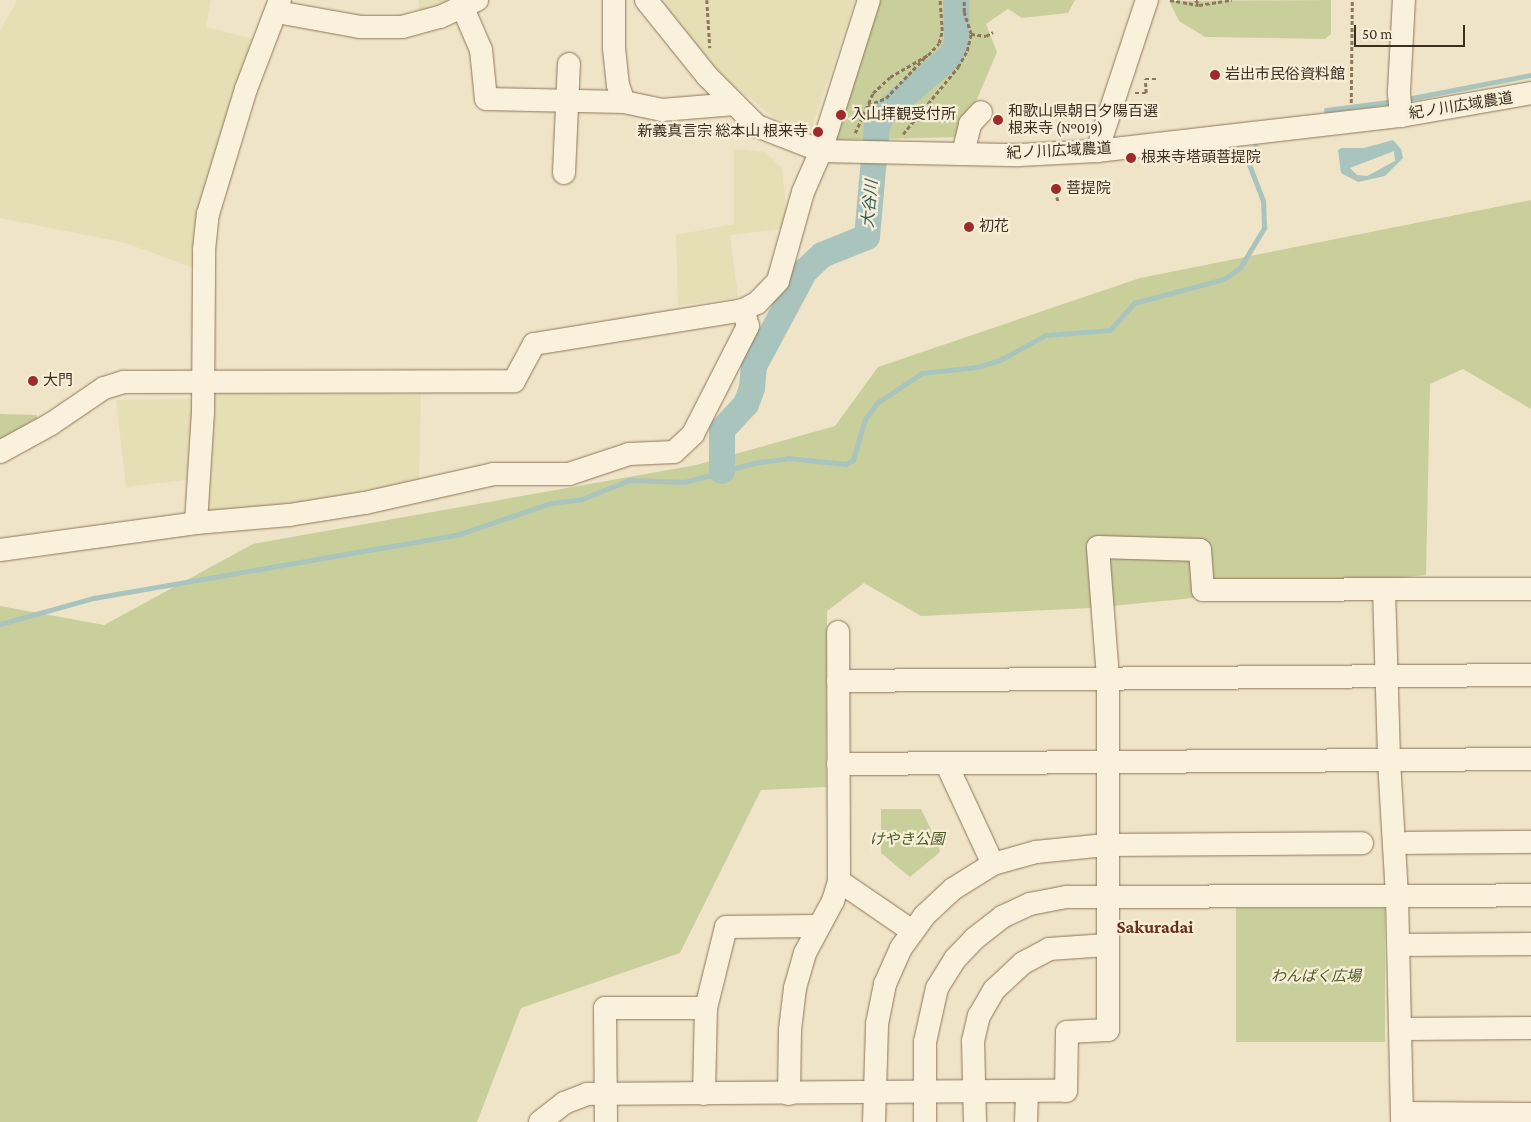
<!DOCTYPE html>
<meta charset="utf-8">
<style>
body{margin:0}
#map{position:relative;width:1531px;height:1122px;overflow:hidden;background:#f0e4c8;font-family:"Crimson Pro","Noto Sans JP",serif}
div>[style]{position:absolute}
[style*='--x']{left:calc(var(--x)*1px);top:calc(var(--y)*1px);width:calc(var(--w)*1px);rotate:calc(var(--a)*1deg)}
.farmland>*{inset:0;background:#e6deb5}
.green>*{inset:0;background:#c9cf9b;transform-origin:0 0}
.water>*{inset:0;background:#a9c4bc}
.stream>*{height:4.5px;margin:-2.25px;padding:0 2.25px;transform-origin:2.25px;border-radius:2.25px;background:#a9c4bc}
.river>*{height:26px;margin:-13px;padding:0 13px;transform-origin:13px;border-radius:13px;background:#a9c4bc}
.path>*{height:2.5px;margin-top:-1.25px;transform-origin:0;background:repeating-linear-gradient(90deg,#8d765c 0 4px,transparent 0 6.5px)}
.roads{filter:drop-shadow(0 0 1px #8d765c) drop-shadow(0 0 1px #8d765c)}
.minor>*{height:22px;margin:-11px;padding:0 11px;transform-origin:11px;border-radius:11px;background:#faf1dc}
.dots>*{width:14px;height:14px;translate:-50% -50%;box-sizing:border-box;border:2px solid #f7eed8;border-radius:50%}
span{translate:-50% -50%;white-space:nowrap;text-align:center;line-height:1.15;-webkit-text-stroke:4.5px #f7eed8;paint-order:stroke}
.poi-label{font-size:15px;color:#3d2e20}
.left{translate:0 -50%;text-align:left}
.right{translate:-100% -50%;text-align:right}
.street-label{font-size:15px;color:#3d2e20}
.park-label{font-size:15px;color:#4d5a26;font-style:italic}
.water-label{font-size:16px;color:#2f5d5a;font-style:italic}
.quarter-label{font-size:18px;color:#6b2e1e;font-weight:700}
.scale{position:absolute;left:1354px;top:25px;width:111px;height:22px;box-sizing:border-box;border:2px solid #3d2e20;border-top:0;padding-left:6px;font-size:15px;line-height:18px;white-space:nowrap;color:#3d2e20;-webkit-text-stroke:4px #f7eed8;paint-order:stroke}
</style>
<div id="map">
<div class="farmland">
<i style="clip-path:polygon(17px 0,211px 0,206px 27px,254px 39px,194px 268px,126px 243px,0 218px,0 31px)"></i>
<i style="clip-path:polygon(418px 0,451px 0,420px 15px)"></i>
<i style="clip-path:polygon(661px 0,855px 0,810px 134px,773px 117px,718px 73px)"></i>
<i style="clip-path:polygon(734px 149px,765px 152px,782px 168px,787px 216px,780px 229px,730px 235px,738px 297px,678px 306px,676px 235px,734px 224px)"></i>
<i style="clip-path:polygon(212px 393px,421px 394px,419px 485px,376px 496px,203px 515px)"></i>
<i style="clip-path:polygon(194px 399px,193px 479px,126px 487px,116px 400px)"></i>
</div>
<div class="green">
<i style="clip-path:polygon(876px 0,1075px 0,1068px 13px,1022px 18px,1008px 9px,986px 24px,997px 52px,961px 137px,834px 140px)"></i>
<i style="clip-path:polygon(1331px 0,1331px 34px,1325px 39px,1205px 37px,1179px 21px,1169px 1px)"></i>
<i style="clip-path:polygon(1531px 200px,1531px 409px,1463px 369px,1430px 384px,1426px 575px,1092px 608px,921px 616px,864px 583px,827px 611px,826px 787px,761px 790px,680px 953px,521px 1008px,477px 1122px,0 1122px,0 606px,104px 625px,253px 544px,696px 465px,835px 426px,878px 367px,1140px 278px)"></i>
<i style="clip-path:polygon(0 414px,37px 415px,37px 418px,0 440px)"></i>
<i style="clip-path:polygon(881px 809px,921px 809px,939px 846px,940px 852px,910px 877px,881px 853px)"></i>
<i style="left:1385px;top:908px;width:134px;height:149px;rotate:90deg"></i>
</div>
<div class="water">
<i style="clip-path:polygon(evenodd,1393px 140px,1401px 149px,1403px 158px,1385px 176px,1358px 182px,1341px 173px,1338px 150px,1341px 148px,1364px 148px,1393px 140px,1394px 151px,1395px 161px,1367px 176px,1357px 175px,1350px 168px,1394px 151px)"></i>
</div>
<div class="stream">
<i style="--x:1407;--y:99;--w:126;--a:-11"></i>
<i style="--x:1326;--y:110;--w:70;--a:-7.4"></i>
<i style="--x:0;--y:624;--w:98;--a:-15.5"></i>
<i style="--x:94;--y:598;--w:372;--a:-9.9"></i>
<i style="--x:460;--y:534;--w:96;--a:-18.8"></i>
<i style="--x:551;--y:503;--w:31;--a:-7"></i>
<i style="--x:582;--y:499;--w:52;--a:-21.6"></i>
<i style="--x:630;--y:480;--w:55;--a:2.1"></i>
<i style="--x:685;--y:482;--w:72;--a:-15.4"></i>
<i style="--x:754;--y:463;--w:34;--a:-8"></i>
<i style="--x:788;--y:458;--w:58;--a:5.9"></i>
<i style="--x:846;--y:464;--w:8;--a:-30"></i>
<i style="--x:853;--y:460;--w:43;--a:-73.7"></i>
<i style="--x:865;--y:419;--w:20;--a:-53"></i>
<i style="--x:877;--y:403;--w:54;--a:-33.7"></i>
<i style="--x:922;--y:373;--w:55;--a:-6.2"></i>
<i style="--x:977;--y:367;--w:24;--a:-17"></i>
<i style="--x:1000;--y:360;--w:52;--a:-28.5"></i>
<i style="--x:1046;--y:335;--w:64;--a:-4.5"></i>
<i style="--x:1110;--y:330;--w:36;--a:-48"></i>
<i style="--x:1134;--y:303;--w:93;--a:-14.9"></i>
<i style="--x:1224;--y:279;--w:19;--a:-35"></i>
<i style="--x:1240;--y:268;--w:47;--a:-59"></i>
<i style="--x:1264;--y:228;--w:27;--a:-92"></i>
<i style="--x:1263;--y:201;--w:39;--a:-111"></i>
<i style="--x:1249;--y:165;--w:8;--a:-90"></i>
<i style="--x:1249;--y:157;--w:12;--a:-59"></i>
</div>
<div class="river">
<i style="--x:722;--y:471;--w:41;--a:-90"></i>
<i style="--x:722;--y:430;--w:35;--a:-47"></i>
<i style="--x:746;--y:404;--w:17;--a:-69"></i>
<i style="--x:752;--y:388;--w:22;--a:-85"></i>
<i style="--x:754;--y:366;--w:108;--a:-61.8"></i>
<i style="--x:805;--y:271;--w:23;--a:-43"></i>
<i style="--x:822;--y:255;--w:48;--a:-21.8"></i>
<i style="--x:867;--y:237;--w:111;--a:-84.9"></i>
<i style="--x:877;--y:126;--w:15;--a:-62"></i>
<i style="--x:884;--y:113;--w:88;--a:-40.4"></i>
<i style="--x:951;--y:56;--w:14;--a:-65"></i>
<i style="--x:957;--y:43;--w:43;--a:-91.3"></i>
</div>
<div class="path">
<i style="--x:707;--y:0;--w:48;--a:86.4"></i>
<i style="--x:1170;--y:0;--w:29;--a:10"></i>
<i style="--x:1196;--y:0;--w:6;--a:59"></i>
<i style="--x:1199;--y:5;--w:33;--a:-9"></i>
<i style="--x:971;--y:34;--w:15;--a:8"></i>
<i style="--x:986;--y:36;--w:8;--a:-30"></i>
<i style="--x:1135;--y:93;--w:11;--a:0"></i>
<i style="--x:1146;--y:93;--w:14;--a:-94"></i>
<i style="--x:1145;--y:79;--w:13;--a:0"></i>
<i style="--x:1351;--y:103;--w:103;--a:-89.4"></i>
<i style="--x:868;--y:105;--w:19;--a:-21"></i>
<i style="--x:886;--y:98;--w:57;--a:-46.4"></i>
<i style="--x:855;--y:133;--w:44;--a:-65.8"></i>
<i style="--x:873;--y:93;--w:23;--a:-43"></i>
<i style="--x:890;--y:77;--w:44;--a:-30.1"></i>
<i style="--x:928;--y:55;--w:16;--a:-47"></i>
<i style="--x:939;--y:43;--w:12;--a:-76"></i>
<i style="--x:942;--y:31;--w:31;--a:-94"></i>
<i style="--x:903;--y:134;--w:87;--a:-50.6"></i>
<i style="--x:958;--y:67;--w:18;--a:-61"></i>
<i style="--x:967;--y:51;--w:17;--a:-77"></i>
<i style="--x:971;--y:34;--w:23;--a:-108"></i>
<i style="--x:964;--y:12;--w:12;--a:-90"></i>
<i style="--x:1057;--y:197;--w:4;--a:76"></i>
</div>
<div class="roads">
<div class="minor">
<i style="--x:614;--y:0;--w:48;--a:90"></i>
<i style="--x:614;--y:48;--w:37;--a:84"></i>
<i style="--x:618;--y:85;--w:18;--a:71"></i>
<i style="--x:646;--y:0;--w:97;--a:51.2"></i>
<i style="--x:707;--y:76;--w:71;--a:45"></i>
<i style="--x:757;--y:126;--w:69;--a:21.3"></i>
<i style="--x:821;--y:151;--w:198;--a:1.2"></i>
<i style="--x:1019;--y:155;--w:78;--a:-2.9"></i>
<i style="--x:1097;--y:151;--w:306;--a:-6.6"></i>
<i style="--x:1401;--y:116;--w:132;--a:-10"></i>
<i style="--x:463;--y:8;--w:46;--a:66.8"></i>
<i style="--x:481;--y:50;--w:49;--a:84.2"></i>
<i style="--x:486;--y:99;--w:138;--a:1.2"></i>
<i style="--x:624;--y:102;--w:39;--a:12"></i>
<i style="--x:662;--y:110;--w:73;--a:-4.7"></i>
<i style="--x:277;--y:12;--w:84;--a:10.2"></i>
<i style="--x:360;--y:27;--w:42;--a:0"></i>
<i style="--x:402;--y:27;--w:39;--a:-15"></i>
<i style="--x:440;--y:17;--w:41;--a:-24.7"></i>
<i style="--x:1401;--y:116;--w:25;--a:-95"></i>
<i style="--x:1399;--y:91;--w:91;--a:-86.9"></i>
<i style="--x:1097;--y:151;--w:159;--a:-71.7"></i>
<i style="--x:963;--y:153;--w:30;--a:-76"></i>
<i style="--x:970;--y:124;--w:16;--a:-47"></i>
<i style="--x:564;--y:173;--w:109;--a:-87.4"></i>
<i style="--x:0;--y:452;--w:58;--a:-28.8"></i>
<i style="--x:51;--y:424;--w:64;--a:-34.2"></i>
<i style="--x:104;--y:388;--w:21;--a:-17"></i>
<i style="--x:124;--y:382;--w:390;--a:-0.1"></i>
<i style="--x:514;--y:381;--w:42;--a:-61.6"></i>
<i style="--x:534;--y:344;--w:212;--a:-9.2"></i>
<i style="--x:743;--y:310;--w:16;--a:-27"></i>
<i style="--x:757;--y:303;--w:30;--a:-46"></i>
<i style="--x:778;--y:281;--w:92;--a:-74.3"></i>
<i style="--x:803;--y:192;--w:45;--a:-66.3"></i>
<i style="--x:821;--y:151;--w:158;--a:-72.4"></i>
<i style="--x:196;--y:523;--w:110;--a:-86.4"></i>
<i style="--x:203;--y:413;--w:163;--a:-89.6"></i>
<i style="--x:204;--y:250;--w:36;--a:-84"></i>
<i style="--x:208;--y:214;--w:131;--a:-73.1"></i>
<i style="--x:246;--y:89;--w:95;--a:-69.1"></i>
<i style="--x:0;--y:550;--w:198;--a:-7.8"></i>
<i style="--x:196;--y:523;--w:93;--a:-4.9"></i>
<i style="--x:289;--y:515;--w:77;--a:-9"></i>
<i style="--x:365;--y:503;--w:132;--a:-12.7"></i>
<i style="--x:494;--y:474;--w:75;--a:0"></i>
<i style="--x:569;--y:474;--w:63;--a:-18.4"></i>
<i style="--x:629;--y:454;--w:45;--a:-2.5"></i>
<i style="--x:674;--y:452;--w:26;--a:-43"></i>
<i style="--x:693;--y:434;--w:121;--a:-63"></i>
<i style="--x:748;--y:326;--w:17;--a:-107"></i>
<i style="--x:1384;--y:589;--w:172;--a:88.3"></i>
<i style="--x:1389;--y:761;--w:135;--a:86.6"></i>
<i style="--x:1397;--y:896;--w:226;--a:88.7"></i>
<i style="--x:838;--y:681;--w:693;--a:-0.5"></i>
<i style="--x:838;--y:764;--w:693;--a:-0.41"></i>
<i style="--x:947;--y:765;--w:109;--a:65.1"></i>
<i style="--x:1407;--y:843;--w:124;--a:-0.5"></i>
<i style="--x:839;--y:881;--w:88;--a:34.4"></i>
<i style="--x:1399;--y:945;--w:132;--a:-0.4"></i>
<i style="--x:1402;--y:1029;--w:129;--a:-0.4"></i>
<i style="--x:704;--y:1094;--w:86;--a:-88.7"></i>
<i style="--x:706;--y:1008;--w:83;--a:-76.1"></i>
<i style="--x:726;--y:927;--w:92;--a:-0.6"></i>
<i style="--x:789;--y:1094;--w:64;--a:-89.1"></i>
<i style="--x:790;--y:1030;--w:42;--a:-83.2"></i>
<i style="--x:795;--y:988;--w:36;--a:-74"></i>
<i style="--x:805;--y:953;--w:59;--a:-61.7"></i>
<i style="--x:833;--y:901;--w:21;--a:-73"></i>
<i style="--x:839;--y:881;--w:249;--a:-90.2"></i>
<i style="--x:1402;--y:1113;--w:129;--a:0.4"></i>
<i style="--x:540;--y:1122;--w:31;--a:-38"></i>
<i style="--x:564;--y:1103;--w:25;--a:-21"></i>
<i style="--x:587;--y:1094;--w:479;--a:-0.4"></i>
<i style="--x:1066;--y:1091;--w:59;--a:-89"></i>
<i style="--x:1067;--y:1032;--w:41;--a:-2.8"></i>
<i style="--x:1108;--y:1030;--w:352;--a:-90"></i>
<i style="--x:1108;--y:678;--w:131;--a:-94.4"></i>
<i style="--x:1098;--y:547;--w:102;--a:1.7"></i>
<i style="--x:1200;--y:550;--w:40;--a:85.7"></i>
<i style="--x:1203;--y:590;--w:328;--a:-0.2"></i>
<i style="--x:606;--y:1122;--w:114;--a:-90.5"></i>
<i style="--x:605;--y:1008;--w:101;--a:0"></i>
<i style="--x:874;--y:1122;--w:98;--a:-88.2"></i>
<i style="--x:877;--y:1024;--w:41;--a:-78.7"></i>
<i style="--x:885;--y:984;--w:39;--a:-66"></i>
<i style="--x:901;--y:948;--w:39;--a:-54"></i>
<i style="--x:924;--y:916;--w:40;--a:-43"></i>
<i style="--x:953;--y:889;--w:47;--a:-32"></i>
<i style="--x:993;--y:864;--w:45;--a:-15.6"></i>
<i style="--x:1036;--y:852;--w:70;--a:-5.7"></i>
<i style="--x:1106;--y:845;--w:256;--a:-0.4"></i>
<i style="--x:925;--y:1122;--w:80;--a:-90"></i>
<i style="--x:925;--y:1042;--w:55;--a:-77.5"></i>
<i style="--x:937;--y:988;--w:34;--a:-58"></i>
<i style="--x:955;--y:959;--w:28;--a:-46"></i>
<i style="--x:974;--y:939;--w:36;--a:-38"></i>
<i style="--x:1002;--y:917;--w:31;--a:-25"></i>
<i style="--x:1030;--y:904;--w:38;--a:-11"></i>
<i style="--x:1067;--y:897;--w:464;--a:-0.2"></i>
<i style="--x:975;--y:1122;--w:81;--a:-91.4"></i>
<i style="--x:973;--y:1041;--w:26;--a:-77"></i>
<i style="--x:979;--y:1016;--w:30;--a:-60"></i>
<i style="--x:994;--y:990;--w:40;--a:-43"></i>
<i style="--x:1023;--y:963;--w:30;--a:-28"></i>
<i style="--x:1049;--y:949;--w:58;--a:-3.9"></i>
<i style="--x:1026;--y:1122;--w:31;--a:-88"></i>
</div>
</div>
<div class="dots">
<i style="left:1215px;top:75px;background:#9e2a2b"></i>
<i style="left:841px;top:115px;background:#9e2a2b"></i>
<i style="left:998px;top:120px;background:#9e2a2b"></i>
<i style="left:818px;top:132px;background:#9e2a2b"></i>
<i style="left:1131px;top:158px;background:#9e2a2b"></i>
<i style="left:1056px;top:189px;background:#9e2a2b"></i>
<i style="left:969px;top:227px;background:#9e2a2b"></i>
<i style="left:33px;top:381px;background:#9e2a2b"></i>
</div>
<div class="poi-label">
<span class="left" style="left:1225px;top:75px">岩出市民俗資料館</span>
<span class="left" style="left:1008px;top:120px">和歌山県朝日夕陽百選<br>根来寺 (№019)</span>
<span class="left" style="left:851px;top:115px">入山拝観受付所</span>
<span class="right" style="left:808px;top:132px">新義真言宗 総本山 根来寺</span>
<span class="left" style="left:1141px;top:158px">根来寺塔頭菩提院</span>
<span class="left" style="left:1066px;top:189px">菩提院</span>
<span class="left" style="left:979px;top:227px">初花</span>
<span class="left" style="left:43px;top:381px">大門</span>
</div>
<div class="street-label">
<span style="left:1461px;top:106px;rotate:-9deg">紀ノ川広域農道</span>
<span style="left:1059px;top:151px;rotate:-3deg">紀ノ川広域農道</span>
</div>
<div class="park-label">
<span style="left:907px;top:840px">けやき公園</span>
<span style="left:1316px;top:977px">わんぱく広場</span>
</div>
<div class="water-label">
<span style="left:870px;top:204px;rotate:-85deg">大谷川</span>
</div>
<div class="quarter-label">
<span style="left:1155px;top:927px">Sakuradai</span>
</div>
<div class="scale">50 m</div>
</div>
